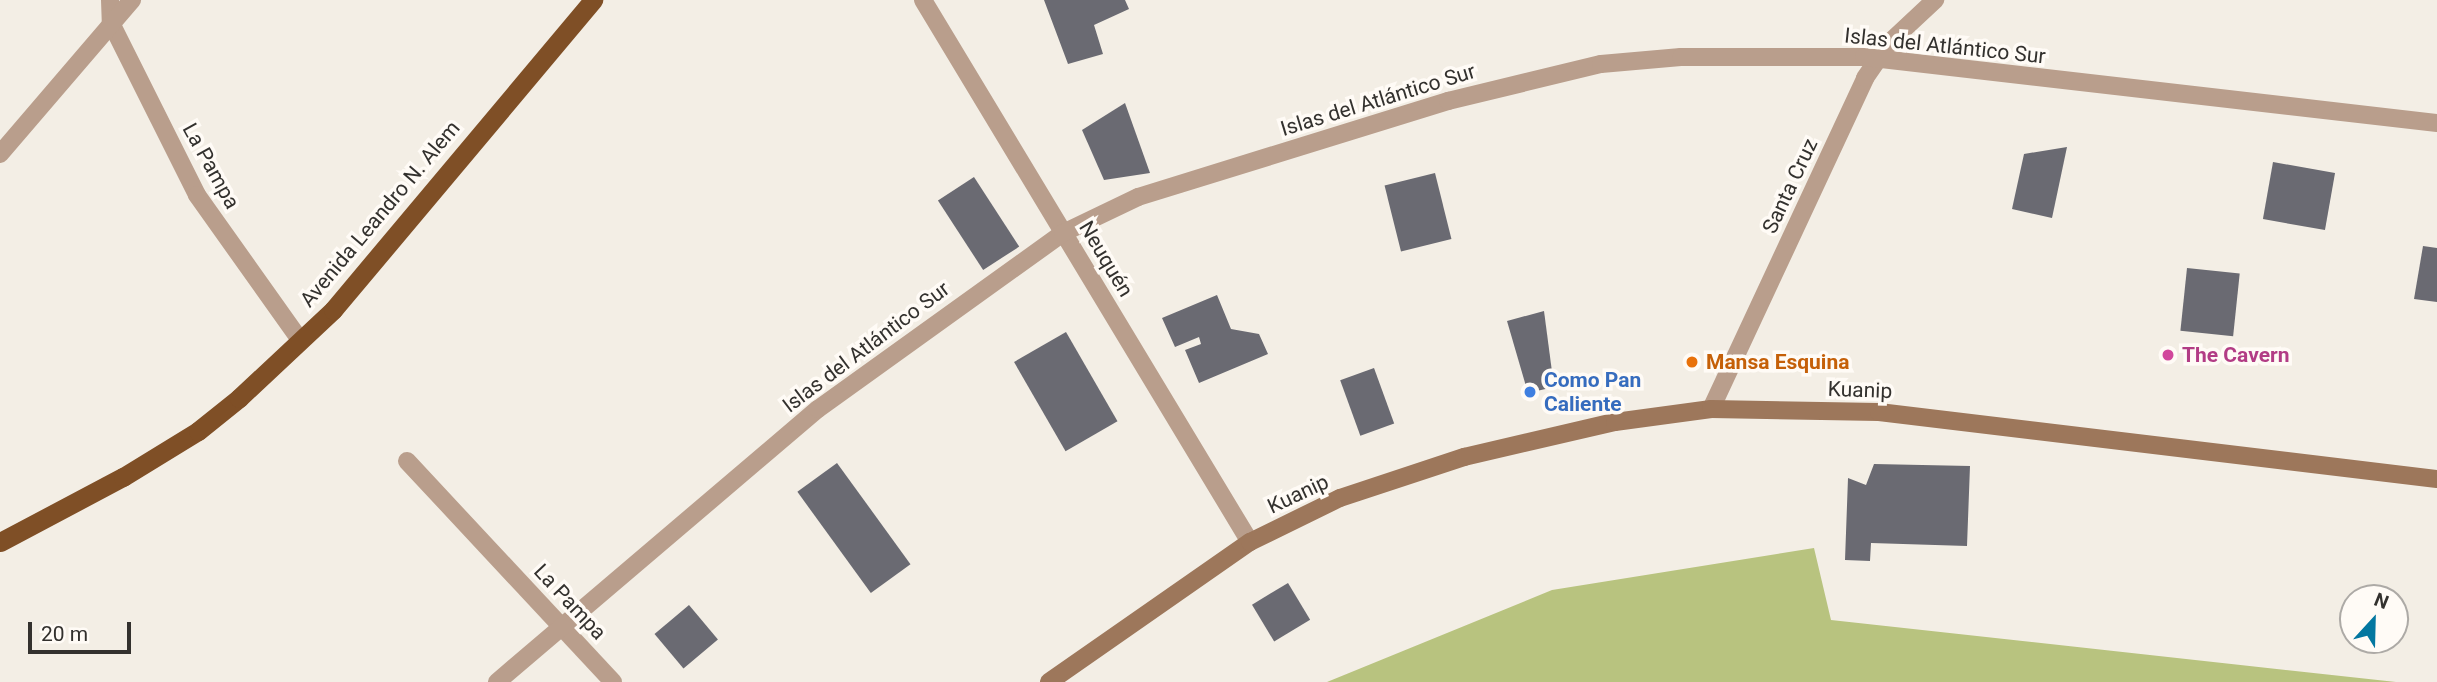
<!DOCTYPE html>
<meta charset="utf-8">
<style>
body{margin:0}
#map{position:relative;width:2437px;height:682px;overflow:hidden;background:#f3eee5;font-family:Roboto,sans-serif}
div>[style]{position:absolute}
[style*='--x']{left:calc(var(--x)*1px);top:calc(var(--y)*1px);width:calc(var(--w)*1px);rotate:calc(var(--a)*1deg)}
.green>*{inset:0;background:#b8c37f}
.building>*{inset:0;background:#6a6a72;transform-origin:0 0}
.minor>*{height:18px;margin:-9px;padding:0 9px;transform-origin:9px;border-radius:9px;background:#b99e8c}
.secondary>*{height:18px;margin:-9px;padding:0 9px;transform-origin:9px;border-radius:9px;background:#9d775b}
.trunk>*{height:19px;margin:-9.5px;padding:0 9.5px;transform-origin:9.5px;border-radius:9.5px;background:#7f4f26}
.dots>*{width:19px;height:19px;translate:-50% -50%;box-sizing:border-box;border:4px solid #fffbf6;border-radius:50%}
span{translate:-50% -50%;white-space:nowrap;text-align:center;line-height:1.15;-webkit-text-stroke:7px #fffbf6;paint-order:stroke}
.street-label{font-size:21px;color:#33312e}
.hotel-label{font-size:21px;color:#b23c85;font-weight:700}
.left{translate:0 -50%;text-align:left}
.food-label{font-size:21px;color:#c56008;font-weight:700}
.shop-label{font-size:21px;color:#366cbe;font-weight:700}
.north{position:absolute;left:2339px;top:584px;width:70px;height:70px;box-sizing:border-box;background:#fffbf6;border:2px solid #adaaa6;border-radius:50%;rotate:22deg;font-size:19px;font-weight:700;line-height:28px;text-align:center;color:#33312e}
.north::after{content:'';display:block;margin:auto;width:24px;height:32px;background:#0377a0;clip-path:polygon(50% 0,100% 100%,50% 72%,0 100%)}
.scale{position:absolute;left:28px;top:622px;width:103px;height:32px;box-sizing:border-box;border:4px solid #33312e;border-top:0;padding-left:9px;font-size:21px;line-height:24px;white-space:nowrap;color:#33312e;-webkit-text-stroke:5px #fffbf6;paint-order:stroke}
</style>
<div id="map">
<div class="green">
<i style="clip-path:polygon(1814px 548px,1831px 620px,2396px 682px,1327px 682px,1552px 590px)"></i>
</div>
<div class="building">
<i style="clip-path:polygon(1044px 0,1125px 0,1129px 9px,1094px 25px,1103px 54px,1068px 64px)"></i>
<i style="clip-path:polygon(1125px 103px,1150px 173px,1104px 180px,1082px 130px)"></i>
<i style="clip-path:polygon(2067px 147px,2052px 218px,2012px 209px,2024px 154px)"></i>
<i style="left:2273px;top:162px;width:63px;height:58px;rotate:10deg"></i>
<i style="left:1435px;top:173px;width:68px;height:52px;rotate:76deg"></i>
<i style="left:974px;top:177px;width:83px;height:43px;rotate:57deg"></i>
<i style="clip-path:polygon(2423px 246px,2437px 248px,2437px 302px,2414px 299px)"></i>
<i style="left:2187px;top:268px;width:53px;height:63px;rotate:6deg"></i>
<i style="clip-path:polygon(1217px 295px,1231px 329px,1259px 334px,1268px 354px,1199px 383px,1185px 350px,1201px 344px,1199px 337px,1175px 347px,1162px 318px)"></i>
<i style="clip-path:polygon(1544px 311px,1554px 387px,1528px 393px,1507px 321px)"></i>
<i style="left:1066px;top:332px;width:103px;height:60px;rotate:60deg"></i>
<i style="left:1374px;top:368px;width:59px;height:36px;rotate:70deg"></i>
<i style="left:837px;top:463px;width:125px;height:49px;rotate:54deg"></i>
<i style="clip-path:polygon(1874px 464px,1970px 466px,1967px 546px,1871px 543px,1870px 561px,1845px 560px,1848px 478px,1866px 485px)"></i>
<i style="left:1288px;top:583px;width:43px;height:42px;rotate:59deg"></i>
<i style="left:689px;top:605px;width:45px;height:45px;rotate:50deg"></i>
</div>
<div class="minor">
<i style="--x:110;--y:0;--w:23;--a:88"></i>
<i style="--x:111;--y:23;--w:192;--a:63.4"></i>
<i style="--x:197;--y:195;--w:178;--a:54.6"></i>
<i style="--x:923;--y:0;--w:633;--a:58.9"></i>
<i style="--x:0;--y:154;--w:203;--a:-49.4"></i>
<i style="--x:1711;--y:409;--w:365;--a:-65"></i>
<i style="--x:1865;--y:78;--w:44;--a:-55.2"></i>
<i style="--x:1890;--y:42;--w:62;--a:-43"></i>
<i style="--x:407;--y:461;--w:302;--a:47"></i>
<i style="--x:497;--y:682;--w:421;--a:-40.4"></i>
<i style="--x:818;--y:409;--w:302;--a:-35.7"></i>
<i style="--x:1063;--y:233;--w:83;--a:-25.6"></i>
<i style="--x:1138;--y:197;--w:325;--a:-17.2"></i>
<i style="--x:1448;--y:101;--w:157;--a:-13.6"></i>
<i style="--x:1601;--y:64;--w:80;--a:-5"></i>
<i style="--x:1681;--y:57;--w:183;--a:0"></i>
<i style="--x:1864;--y:57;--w:577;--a:6.57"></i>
</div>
<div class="secondary">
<i style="--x:1049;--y:682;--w:245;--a:-34.9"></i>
<i style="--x:1250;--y:542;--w:100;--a:-26.1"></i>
<i style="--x:1340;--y:498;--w:131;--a:-18.3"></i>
<i style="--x:1464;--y:457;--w:155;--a:-13.1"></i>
<i style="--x:1615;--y:422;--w:97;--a:-7.7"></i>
<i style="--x:1711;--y:409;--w:168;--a:1"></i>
<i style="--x:1879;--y:412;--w:562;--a:6.85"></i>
</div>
<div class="trunk">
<i style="--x:0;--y:542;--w:139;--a:-27.9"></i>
<i style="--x:123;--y:477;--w:88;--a:-31.5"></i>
<i style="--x:198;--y:431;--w:53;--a:-38.8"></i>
<i style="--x:239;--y:398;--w:129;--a:-43.1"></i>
<i style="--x:333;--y:310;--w:405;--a:-50"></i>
</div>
<div class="dots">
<i style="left:2168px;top:355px;background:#d1479c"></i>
<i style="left:1692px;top:362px;background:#e8710a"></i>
<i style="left:1530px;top:392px;background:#3f7fe0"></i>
</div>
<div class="street-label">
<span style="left:1945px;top:46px;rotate:6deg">Islas del Atlántico Sur</span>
<span style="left:1378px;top:100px;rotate:-17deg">Islas del Atlántico Sur</span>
<span style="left:211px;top:166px;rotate:61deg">La Pampa</span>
<span style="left:1790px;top:186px;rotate:-65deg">Santa Cruz</span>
<span style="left:380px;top:214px;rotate:-50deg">Avenida Leandro N. Alem</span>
<span style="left:1106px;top:259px;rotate:59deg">Neuquén</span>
<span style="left:866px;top:347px;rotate:-37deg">Islas del Atlántico Sur</span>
<span style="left:1860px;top:390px;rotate:2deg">Kuanip</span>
<span style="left:1298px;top:494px;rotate:-25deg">Kuanip</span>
<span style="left:570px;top:602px;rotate:47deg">La Pampa</span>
</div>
<div class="hotel-label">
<span class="left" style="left:2182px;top:355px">The Cavern</span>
</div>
<div class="food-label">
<span class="left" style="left:1706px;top:362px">Mansa Esquina</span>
</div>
<div class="shop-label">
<span class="left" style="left:1544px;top:392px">Como Pan<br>Caliente</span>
</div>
<div class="north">N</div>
<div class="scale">20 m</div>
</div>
